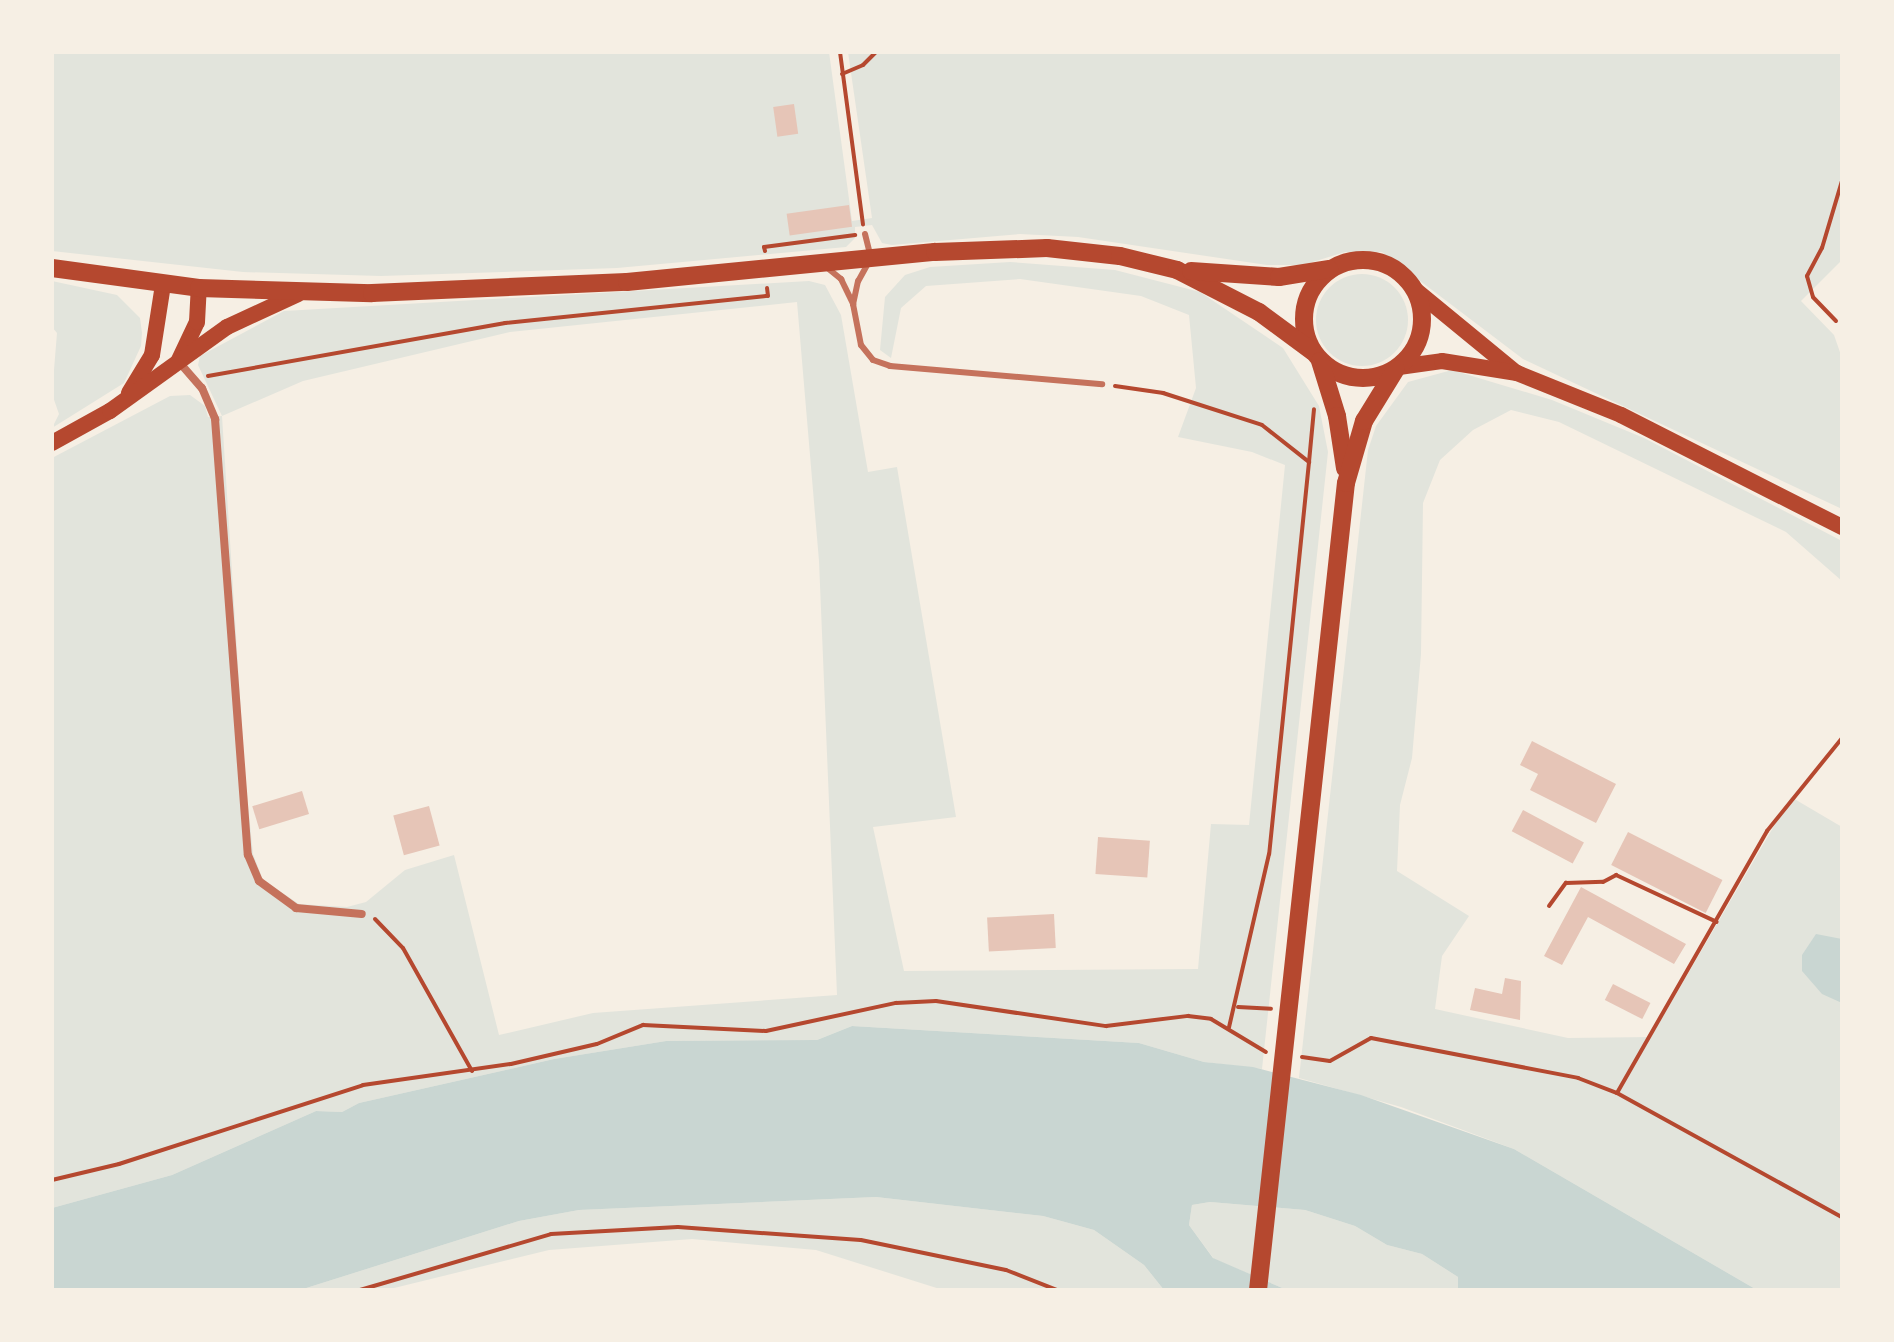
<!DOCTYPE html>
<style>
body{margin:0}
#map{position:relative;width:1894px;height:1342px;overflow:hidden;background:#f6efe4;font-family:"PT Sans",sans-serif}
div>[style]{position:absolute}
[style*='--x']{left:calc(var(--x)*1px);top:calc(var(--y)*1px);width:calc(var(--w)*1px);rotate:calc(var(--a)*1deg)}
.green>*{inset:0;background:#e2e4dc}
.round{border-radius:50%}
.water>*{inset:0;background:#c9d6d2}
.building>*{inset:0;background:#e6c5b7;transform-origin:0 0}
.path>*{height:4px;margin:-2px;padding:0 2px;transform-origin:2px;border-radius:2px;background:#b5482f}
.service>*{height:6px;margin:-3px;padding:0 3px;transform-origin:3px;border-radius:3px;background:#c5725c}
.minor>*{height:8px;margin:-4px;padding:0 4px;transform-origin:4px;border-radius:4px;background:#c5725c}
.secondary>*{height:16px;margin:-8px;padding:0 8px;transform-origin:8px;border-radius:8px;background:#b5482f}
.trunk>*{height:18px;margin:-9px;padding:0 9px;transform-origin:9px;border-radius:9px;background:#b5482f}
.trunk>.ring{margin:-9px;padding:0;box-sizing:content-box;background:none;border:18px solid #b5482f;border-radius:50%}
span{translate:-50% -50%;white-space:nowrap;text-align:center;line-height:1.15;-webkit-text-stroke:8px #f6efe4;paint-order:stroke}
.frame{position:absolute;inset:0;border:54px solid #f6efe4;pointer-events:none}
</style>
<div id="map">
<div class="green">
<i style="clip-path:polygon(52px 52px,829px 52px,852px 221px,872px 218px,848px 52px,1842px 52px,1842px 260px,1801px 301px,1834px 335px,1842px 358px,1842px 509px,1523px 359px,1382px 252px,1345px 252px,1303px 265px,1267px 265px,1078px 237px,1020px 234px,892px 245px,882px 243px,872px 225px,855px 227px,855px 238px,846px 247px,617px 268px,381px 276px,243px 272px,52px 251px)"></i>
<i style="clip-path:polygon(evenodd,1010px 262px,1115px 270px,1200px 292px,1283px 348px,1319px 406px,1328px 452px,1262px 1069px,1204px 1062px,1139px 1043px,852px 1026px,817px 1040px,666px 1041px,554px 1059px,359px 1103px,342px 1112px,316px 1111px,172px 1175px,52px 1208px,52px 458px,170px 396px,190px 395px,205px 406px,208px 417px,222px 416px,198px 365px,200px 356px,284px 311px,809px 281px,825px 285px,841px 315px,868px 472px,897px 467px,956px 817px,873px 827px,904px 971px,1198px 969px,1211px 824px,1249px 825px,1285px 465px,1252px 452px,1178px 437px,1196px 388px,1189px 315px,1141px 296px,1020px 279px,926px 286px,901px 308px,891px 358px,880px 350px,885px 297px,905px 275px,930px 267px,1010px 262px,797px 302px,819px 561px,837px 995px,593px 1013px,499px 1035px,454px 855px,405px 870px,366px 902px,347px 907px,299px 904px,263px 880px,253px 854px,245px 775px,222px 416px,303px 381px,510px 332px,797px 302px)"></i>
<i class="round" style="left:1316px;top:274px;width:92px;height:92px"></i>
<i style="clip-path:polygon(52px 281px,117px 295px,140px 318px,142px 333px,141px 346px,124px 383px,52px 428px,59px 414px,52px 394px,57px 333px,52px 327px)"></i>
<i style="clip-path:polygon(1452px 370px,1552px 400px,1644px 438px,1842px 541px,1842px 581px,1786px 532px,1559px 422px,1511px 410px,1473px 430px,1440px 460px,1423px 503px,1421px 654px,1412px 758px,1400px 805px,1397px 871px,1469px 916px,1442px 956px,1435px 1009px,1568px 1038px,1651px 1037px,1791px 797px,1842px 827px,1842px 1290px,1757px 1290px,1514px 1149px,1401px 1107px,1299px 1078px,1368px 450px,1376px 426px,1408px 382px)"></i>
<i style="clip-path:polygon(876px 1197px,1043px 1216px,1094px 1230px,1144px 1265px,1164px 1290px,943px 1290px,816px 1250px,692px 1239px,549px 1250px,386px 1290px,300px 1290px,519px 1221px,579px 1210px)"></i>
<i style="clip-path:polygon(1210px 1202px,1305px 1210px,1355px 1226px,1387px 1245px,1422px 1254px,1458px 1277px,1458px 1290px,1287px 1290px,1214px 1259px,1189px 1225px,1192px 1205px)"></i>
</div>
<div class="water">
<i style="clip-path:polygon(1816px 934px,1842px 939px,1842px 1003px,1822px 994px,1802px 971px,1802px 955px)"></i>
<i style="clip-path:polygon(852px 1026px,1139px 1043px,1204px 1062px,1253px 1067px,1361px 1095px,1514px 1149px,1757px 1290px,1458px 1290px,1458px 1277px,1422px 1254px,1387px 1245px,1355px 1226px,1305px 1210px,1210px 1202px,1192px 1205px,1189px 1225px,1213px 1258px,1287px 1290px,1164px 1290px,1144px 1265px,1094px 1230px,1043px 1216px,876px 1197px,579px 1210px,519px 1221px,300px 1290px,52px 1290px,52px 1208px,172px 1175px,316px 1111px,342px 1112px,359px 1103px,554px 1059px,666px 1041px,817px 1040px)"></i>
</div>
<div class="building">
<i style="left:794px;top:104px;width:30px;height:21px;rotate:82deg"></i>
<i style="left:849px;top:205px;width:22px;height:63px;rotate:82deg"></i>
<i style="clip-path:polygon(1532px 741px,1616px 784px,1596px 823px,1530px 790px,1538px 774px,1520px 765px)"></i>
<i style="left:302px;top:791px;width:24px;height:52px;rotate:73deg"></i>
<i style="left:429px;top:806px;width:41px;height:37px;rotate:75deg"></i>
<i style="left:1523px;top:810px;width:69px;height:24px;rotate:28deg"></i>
<i style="left:1628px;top:832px;width:106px;height:37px;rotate:27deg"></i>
<i style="left:1098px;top:837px;width:52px;height:37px;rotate:4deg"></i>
<i style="clip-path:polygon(1581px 887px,1686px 944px,1674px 964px,1588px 917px,1562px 965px,1544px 956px)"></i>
<i style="left:1054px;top:914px;width:34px;height:67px;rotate:87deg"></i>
<i style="clip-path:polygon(1505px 978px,1521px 981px,1520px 1020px,1470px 1010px,1475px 988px,1502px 994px)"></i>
<i style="left:1613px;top:984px;width:42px;height:18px;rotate:27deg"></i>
</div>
<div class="path">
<i style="--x:840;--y:52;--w:174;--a:82.4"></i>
<i style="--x:842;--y:74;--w:23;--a:-23"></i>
<i style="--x:863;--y:65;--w:18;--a:-45"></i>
<i style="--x:765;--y:251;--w:4;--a:-104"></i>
<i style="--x:764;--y:247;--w:92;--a:-7.5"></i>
<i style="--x:1836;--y:321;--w:33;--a:-134"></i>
<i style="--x:1813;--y:297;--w:22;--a:-106"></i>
<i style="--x:1807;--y:276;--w:32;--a:-62"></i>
<i style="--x:1822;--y:248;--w:70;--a:-73.4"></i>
<i style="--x:208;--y:376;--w:302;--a:-10.1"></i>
<i style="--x:505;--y:323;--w:264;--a:-5.9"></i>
<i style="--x:768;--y:296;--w:8;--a:-97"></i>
<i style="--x:1115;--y:386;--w:49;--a:8.3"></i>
<i style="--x:1163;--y:393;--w:104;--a:17.9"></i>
<i style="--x:1262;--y:425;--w:60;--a:38.2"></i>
<i style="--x:1309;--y:462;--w:394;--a:95.8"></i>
<i style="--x:1269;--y:854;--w:178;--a:103"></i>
<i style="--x:1309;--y:462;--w:53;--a:-84.6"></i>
<i style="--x:1549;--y:906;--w:29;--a:-54"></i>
<i style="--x:1566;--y:883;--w:37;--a:-2"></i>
<i style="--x:1603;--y:882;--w:15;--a:-28"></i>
<i style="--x:1616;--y:875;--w:111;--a:25"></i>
<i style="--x:375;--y:919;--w:40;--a:46"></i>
<i style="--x:403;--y:948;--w:141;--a:60.7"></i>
<i style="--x:1238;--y:1007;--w:33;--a:3"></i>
<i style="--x:1302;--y:1057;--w:28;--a:8"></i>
<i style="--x:1330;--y:1061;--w:47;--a:-29.3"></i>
<i style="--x:1371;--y:1038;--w:211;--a:10.9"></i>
<i style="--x:1578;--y:1078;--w:42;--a:21"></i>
<i style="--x:1617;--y:1093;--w:257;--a:28.9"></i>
<i style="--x:1617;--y:1093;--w:302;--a:-60.2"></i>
<i style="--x:1767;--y:831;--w:119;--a:-51.1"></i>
<i style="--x:52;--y:1180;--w:69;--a:-13.4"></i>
<i style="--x:119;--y:1164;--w:256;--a:-17.9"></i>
<i style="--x:363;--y:1085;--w:149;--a:-8.1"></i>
<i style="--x:511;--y:1064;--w:88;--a:-13.1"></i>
<i style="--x:597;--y:1044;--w:50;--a:-22.4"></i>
<i style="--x:643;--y:1025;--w:123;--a:2.8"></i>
<i style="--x:766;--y:1031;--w:133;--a:-12.2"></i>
<i style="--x:896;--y:1003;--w:40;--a:-2.9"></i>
<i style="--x:936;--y:1001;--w:172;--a:8.4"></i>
<i style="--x:1106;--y:1026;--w:83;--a:-7"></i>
<i style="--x:1188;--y:1016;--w:23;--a:7"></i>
<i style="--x:1211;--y:1019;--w:64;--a:31"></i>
<i style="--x:360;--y:1290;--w:199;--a:-16.3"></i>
<i style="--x:551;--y:1234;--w:127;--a:-3.2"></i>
<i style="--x:678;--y:1227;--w:183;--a:4.1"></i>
<i style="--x:861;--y:1240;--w:148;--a:11.7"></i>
<i style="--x:1006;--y:1270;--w:55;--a:21.4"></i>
</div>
<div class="service">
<i style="--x:865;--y:234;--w:25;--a:76"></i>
<i style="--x:871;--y:258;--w:26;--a:119"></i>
<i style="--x:858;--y:281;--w:24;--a:102"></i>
<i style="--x:853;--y:304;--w:42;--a:79"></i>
<i style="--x:861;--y:345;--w:19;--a:51"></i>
<i style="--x:873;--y:360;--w:18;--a:19"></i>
<i style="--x:890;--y:366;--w:213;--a:4.9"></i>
<i style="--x:825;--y:266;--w:21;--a:39"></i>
<i style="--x:841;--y:279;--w:28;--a:64"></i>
</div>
<div class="minor">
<i style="--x:179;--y:362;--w:35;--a:49"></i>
<i style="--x:202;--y:388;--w:34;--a:67"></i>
<i style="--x:215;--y:419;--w:437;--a:85.7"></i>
<i style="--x:248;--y:855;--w:28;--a:67"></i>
<i style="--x:259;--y:881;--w:46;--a:36.1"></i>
<i style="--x:296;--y:908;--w:66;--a:5.2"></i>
</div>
<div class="secondary">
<i style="--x:1413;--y:288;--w:131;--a:39.4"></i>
<i style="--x:179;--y:360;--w:42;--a:-64.7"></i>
<i style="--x:197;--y:322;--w:34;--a:-87"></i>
<i style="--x:1399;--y:367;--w:43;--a:-7.9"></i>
<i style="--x:1442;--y:361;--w:76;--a:9.1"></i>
<i style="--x:1517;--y:373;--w:112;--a:22"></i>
<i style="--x:1621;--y:415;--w:248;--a:26.9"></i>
<i style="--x:129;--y:393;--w:44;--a:-58.8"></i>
<i style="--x:152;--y:355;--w:71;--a:-81.1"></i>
<i style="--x:52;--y:443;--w:66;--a:-28.9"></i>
<i style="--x:110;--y:411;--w:144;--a:-35.7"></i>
<i style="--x:227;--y:327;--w:78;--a:-24.9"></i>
</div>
<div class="trunk">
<i class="ring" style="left:1304px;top:260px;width:100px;height:100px"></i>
<i style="--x:52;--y:268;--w:148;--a:7.7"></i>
<i style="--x:199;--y:288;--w:173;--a:1.7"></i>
<i style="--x:372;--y:293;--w:255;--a:-2.5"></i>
<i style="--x:627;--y:282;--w:309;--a:-5.6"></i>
<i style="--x:935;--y:252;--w:112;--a:-2"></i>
<i style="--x:1047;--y:248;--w:73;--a:6.3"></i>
<i style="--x:1120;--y:256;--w:59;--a:13.8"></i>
<i style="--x:1177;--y:270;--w:92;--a:27.1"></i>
<i style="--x:1259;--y:312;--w:67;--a:36.5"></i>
<i style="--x:1191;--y:271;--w:88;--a:3.9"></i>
<i style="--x:1279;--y:277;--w:51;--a:-9.1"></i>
<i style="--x:1320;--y:361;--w:58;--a:72.8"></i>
<i style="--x:1337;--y:416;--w:53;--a:81.3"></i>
<i style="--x:1258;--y:1290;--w:812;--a:-83.78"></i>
<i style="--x:1346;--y:483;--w:65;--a:-73.8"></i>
<i style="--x:1364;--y:421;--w:61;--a:-58.4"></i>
</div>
<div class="frame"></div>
</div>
